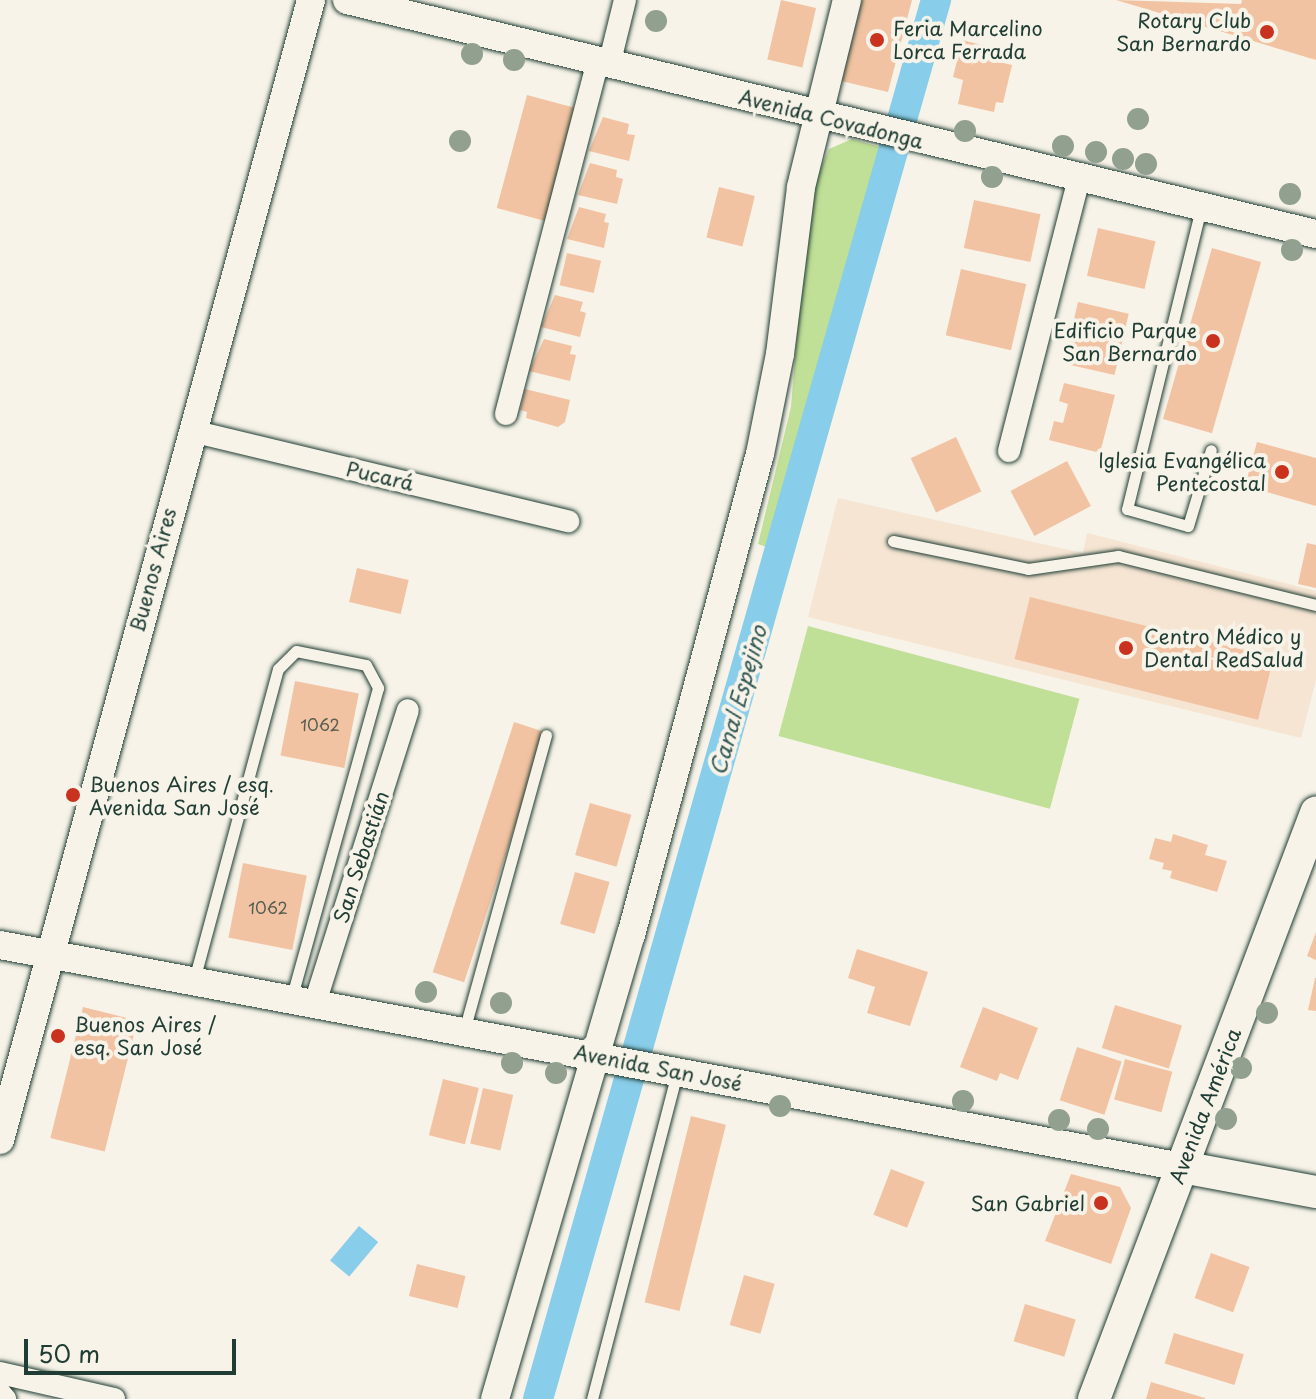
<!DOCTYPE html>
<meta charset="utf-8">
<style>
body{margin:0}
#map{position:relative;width:1316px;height:1399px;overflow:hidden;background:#f7f3e8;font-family:"Playpen Sans",sans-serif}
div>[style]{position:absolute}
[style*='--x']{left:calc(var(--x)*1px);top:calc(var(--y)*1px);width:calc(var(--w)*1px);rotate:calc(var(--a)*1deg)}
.built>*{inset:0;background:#f6e5d3}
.green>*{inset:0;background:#c0df97;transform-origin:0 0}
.water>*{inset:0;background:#88cde9;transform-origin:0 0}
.canal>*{height:30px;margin:-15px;padding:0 15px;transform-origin:15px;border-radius:15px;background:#88cde9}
.building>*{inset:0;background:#f2c3a2;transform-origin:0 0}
.roads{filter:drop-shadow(0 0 2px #1f3d34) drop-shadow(0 0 2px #1f3d34)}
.service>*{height:11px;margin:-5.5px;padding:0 5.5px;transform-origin:5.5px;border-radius:5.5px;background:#f7f3e8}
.minor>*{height:22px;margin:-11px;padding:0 11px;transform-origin:11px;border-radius:11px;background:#f7f3e8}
.tertiary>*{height:28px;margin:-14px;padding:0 14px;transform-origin:14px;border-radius:14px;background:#f7f3e8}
.secondary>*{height:32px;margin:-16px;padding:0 16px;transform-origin:16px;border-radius:16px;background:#f7f3e8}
.trees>*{width:22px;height:22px;margin:-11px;border-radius:50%;background:#92a090}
.dots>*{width:22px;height:22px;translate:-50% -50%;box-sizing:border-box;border:4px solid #f7f3e8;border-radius:50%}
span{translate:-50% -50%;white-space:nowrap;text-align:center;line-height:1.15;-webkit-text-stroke:8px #f7f3e8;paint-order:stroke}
.number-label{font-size:16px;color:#545e50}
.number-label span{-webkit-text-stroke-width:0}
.poi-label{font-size:20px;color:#1f3d34}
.right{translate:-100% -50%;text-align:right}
.left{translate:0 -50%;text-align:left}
.street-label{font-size:20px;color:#1f3d34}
.water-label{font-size:22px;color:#345a58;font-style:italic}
.scale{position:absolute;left:24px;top:1339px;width:212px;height:36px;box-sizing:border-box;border:4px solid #1f3d34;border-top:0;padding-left:10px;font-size:24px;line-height:28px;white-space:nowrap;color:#1f3d34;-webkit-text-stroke:6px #f7f3e8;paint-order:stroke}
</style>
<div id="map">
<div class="built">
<i style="clip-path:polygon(838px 498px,1083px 553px,1087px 533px,1316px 591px,1316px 680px,1301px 738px,808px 617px)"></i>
</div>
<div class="green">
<i style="clip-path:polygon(852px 139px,880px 147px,775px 550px,758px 544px,791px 407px,808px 198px,829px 149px)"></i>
<i style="left:808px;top:626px;width:281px;height:114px;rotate:15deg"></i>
</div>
<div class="water">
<i style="left:359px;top:1226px;width:25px;height:45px;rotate:40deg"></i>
</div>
<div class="canal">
<i style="--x:538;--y:1399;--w:1455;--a:-74.12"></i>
</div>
<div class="building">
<i style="left:781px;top:0;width:36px;height:61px;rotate:13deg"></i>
<i style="clip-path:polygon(862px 0,912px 0,888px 92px,841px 81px)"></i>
<i style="clip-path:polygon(1116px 0,1241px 4px,1242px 0,1316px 0,1316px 60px)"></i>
<i style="clip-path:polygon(962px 40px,998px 49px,995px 61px,1012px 65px,1003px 103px,996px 102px,994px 112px,958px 104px,963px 80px,953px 77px)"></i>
<i style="left:527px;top:95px;width:51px;height:117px;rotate:15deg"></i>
<i style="clip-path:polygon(603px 117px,629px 124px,627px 134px,635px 135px,629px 161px,589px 151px)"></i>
<i style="clip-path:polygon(590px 163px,617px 170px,616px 177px,623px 179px,617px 204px,578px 195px)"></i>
<i style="left:719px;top:187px;width:37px;height:52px;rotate:14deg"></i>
<i style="left:974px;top:200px;width:68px;height:49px;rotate:12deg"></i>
<i style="clip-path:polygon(579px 207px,606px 214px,604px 222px,609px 223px,604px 248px,567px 239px)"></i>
<i style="left:1098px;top:228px;width:59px;height:49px;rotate:13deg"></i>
<i style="left:1212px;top:248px;width:51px;height:178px;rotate:16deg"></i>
<i style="left:567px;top:253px;width:35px;height:33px;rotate:13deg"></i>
<i style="left:961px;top:269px;width:67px;height:68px;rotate:13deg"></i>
<i style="clip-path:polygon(555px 295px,583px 302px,580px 311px,586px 313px,580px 337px,541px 327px)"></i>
<i style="left:1078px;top:302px;width:52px;height:63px;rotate:13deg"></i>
<i style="clip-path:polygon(544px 339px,572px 346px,570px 354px,576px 355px,570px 381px,529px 371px)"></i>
<i style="clip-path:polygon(1064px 383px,1115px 395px,1100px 453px,1049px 440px,1054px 421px,1063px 423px,1068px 404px,1059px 401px)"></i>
<i style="clip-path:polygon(525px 389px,570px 400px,565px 422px,558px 427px,526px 418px,527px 412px,520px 410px)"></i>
<i style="left:956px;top:437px;width:60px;height:50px;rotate:65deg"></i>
<i style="clip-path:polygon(1257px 442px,1316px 458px,1316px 506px,1245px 486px)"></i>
<i style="left:1067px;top:461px;width:51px;height:64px;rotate:62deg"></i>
<i style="clip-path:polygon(1307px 543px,1316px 545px,1316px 588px,1298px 584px)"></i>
<i style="left:357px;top:568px;width:53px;height:35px;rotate:13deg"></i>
<i style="left:1030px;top:597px;width:251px;height:64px;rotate:14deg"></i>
<i style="left:295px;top:681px;width:65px;height:76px;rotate:11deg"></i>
<i style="left:514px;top:722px;width:33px;height:263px;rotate:18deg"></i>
<i style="left:590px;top:803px;width:43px;height:54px;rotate:16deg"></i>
<i style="clip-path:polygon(1173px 834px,1208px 845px,1205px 855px,1227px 861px,1217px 892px,1170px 878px,1172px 871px,1162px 869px,1164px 863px,1149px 859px,1155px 838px,1171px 842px)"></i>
<i style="left:243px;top:863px;width:65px;height:76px;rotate:11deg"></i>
<i style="left:575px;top:872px;width:36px;height:54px;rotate:16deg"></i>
<i style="clip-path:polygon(1316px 932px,1316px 960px,1307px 956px)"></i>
<i style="clip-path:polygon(857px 949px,928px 972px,910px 1026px,867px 1013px,875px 987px,848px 978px)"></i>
<i style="clip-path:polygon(1315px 978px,1316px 978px,1316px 1011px,1308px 1010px)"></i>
<i style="left:1115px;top:1005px;width:70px;height:45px;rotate:17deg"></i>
<i style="left:83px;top:1007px;width:56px;height:135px;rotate:14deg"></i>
<i style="clip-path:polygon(983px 1007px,1038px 1028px,1018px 1080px,1000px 1073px,997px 1081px,960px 1067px)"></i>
<i style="left:1077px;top:1047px;width:47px;height:56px;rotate:18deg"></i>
<i style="left:1125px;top:1059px;width:49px;height:42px;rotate:15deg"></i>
<i style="left:443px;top:1079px;width:37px;height:58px;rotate:14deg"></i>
<i style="left:483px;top:1088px;width:31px;height:57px;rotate:13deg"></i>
<i style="left:691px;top:1116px;width:36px;height:192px;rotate:14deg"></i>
<i style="left:891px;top:1169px;width:36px;height:49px;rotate:21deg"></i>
<i style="clip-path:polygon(1071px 1174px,1120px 1187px,1131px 1208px,1111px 1264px,1045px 1241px)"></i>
<i style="left:1211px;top:1253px;width:41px;height:48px;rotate:20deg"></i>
<i style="left:417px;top:1264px;width:50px;height:33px;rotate:14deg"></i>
<i style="left:744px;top:1275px;width:32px;height:52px;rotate:16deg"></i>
<i style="left:1025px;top:1304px;width:53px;height:39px;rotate:17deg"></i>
<i style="left:1174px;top:1333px;width:73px;height:32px;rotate:17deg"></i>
<i style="clip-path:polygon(1151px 1382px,1205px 1398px,1205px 1399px,1146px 1399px)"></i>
</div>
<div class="roads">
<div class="service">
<i style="--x:1201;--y:208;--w:310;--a:103.8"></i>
<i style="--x:1127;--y:509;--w:63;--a:15.6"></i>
<i style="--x:1188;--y:526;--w:79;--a:-73.2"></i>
<i style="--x:893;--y:541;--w:138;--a:11.7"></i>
<i style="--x:1028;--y:569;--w:91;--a:-8.2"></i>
<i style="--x:1118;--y:556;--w:204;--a:13.9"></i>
<i style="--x:194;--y:980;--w:322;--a:-74.9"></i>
<i style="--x:278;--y:669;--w:25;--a:-45"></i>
<i style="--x:296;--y:651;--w:71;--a:11.3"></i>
<i style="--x:366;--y:665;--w:26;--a:62"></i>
<i style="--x:378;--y:688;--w:323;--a:105.6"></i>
<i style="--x:464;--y:1031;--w:307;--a:-74.5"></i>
<i style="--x:592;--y:1399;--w:338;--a:-75.4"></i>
</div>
<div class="minor">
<i style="--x:609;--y:65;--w:67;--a:-76.2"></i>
<i style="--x:506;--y:414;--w:364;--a:-75.4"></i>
<i style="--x:192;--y:431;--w:387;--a:13.5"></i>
<i style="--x:1009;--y:451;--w:281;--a:-75.6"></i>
<i style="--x:315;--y:1003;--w:307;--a:-72.4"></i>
<i style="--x:0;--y:1373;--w:117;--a:12.8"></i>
<i style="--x:0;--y:1393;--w:8;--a:50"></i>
</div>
<div class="tertiary">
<i style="--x:347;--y:0;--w:997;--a:13.58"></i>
<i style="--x:0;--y:945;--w:1203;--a:10.64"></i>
<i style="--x:0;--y:1140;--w:1182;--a:-74.74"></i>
<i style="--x:495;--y:1399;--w:484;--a:-73.7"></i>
<i style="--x:631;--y:935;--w:498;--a:-75"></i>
<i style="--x:760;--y:454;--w:102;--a:-78.7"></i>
<i style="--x:780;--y:354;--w:168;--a:-82.8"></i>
<i style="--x:801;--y:187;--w:193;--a:-76.2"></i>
</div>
<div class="secondary">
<i style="--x:1182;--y:1167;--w:136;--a:10.6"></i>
<i style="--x:1094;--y:1399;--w:627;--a:-69.25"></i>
</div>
</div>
<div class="trees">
<i style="left:656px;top:21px"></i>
<i style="left:472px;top:54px"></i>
<i style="left:514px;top:60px"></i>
<i style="left:1138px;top:119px"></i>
<i style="left:965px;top:131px"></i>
<i style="left:460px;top:141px"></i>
<i style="left:1063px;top:146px"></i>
<i style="left:1096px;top:152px"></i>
<i style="left:1123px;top:159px"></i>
<i style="left:1146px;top:164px"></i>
<i style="left:992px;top:177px"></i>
<i style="left:1290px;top:194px"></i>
<i style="left:1292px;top:250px"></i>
<i style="left:426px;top:992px"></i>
<i style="left:501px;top:1003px"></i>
<i style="left:1267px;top:1013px"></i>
<i style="left:512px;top:1063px"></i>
<i style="left:1241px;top:1068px"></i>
<i style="left:556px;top:1073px"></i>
<i style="left:963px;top:1101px"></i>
<i style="left:780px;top:1106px"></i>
<i style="left:1226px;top:1119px"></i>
<i style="left:1059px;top:1120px"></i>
<i style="left:1098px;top:1129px"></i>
</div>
<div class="dots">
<i style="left:1267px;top:32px;background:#c8321e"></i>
<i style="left:877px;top:40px;background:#c8321e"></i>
<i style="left:1213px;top:341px;background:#c8321e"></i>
<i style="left:1282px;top:472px;background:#c8321e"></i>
<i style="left:1126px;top:648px;background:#c8321e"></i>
<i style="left:73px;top:795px;background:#c8321e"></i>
<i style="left:58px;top:1036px;background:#c8321e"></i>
<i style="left:1101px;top:1203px;background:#c8321e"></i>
</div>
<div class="number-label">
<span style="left:320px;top:724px">1062</span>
<span style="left:268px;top:907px">1062</span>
</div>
<div class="poi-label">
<span class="right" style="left:1251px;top:32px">Rotary Club<br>San Bernardo</span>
<span class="left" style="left:893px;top:40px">Feria Marcelino<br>Lorca Ferrada</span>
<span class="right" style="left:1197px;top:342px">Edificio Parque<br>San Bernardo</span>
<span class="right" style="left:1266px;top:472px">Iglesia Evangélica<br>Pentecostal</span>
<span class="left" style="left:1144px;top:648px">Centro Médico y<br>Dental RedSalud</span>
<span class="left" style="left:89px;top:796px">Buenos Aires / esq.<br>Avenida San José</span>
<span class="left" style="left:74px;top:1036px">Buenos Aires /<br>esq. San José</span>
<span class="right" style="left:1085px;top:1203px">San Gabriel</span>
</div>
<div class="street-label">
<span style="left:831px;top:119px;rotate:14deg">Avenida Covadonga</span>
<span style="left:380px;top:476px;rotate:13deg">Pucará</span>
<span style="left:153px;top:570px;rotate:-75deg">Buenos Aires</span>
<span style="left:361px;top:857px;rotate:-72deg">San Sebastián</span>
<span style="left:658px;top:1068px;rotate:11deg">Avenida San José</span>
<span style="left:1205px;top:1106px;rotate:-69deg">Avenida América</span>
</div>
<div class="water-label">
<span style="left:737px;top:700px;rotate:-74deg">Canal Espejino</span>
</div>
<div class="scale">50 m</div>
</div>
